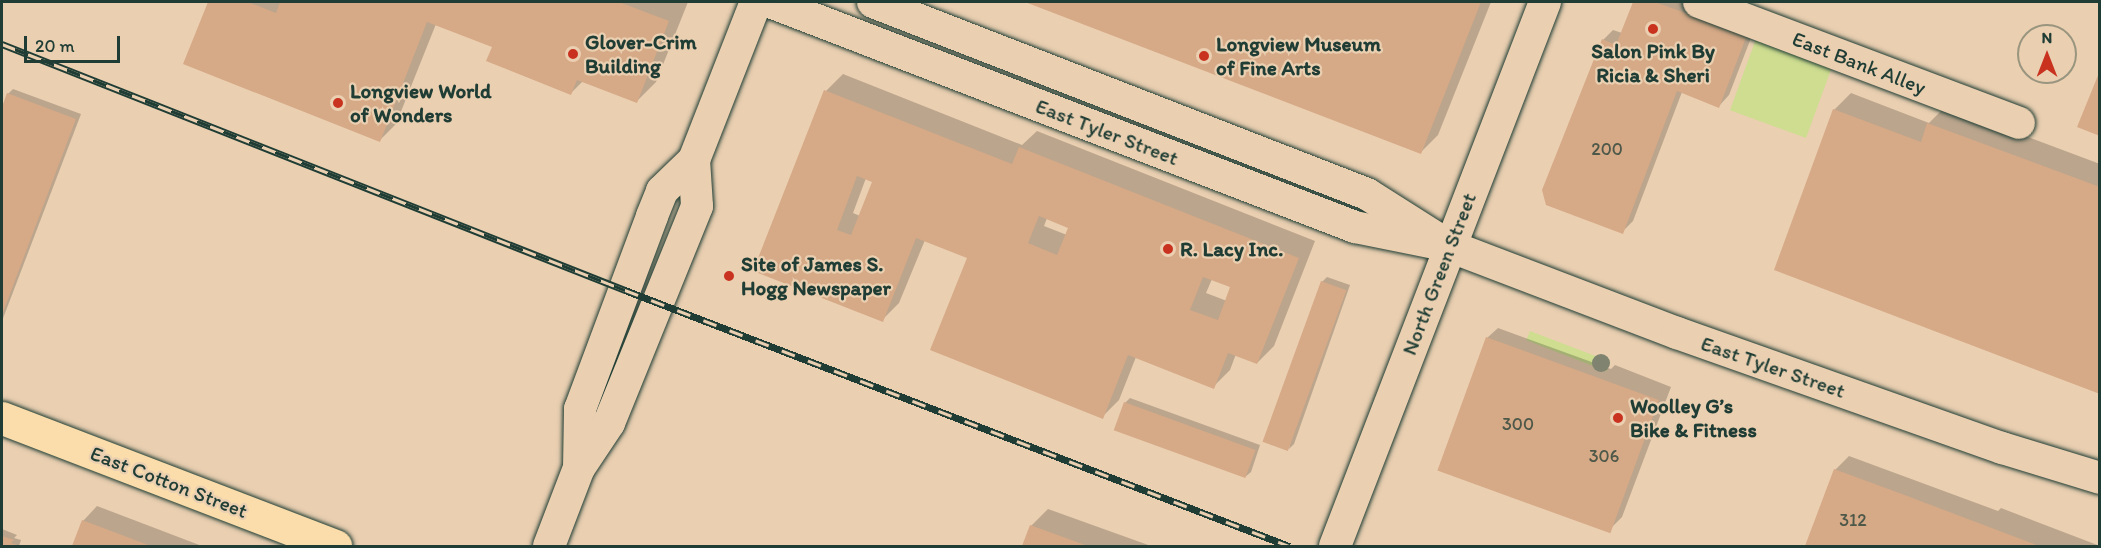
<!DOCTYPE html>
<meta charset="utf-8">
<style>
body{margin:0}
#map{position:relative;width:2101px;height:548px;overflow:hidden;background:#eacfb1;font-family:Itim,sans-serif}
div>[style]{position:absolute}
[style*='--x']{left:calc(var(--x)*1px);top:calc(var(--y)*1px);width:calc(var(--w)*1px);rotate:calc(var(--a)*1deg)}
.green>*{inset:0;background:#cedd90;transform-origin:0 0}
.shadow>*{inset:0;background:#0003}
.building>*{inset:0;background:#d6a987;transform-origin:0 0}
.roads{filter:drop-shadow(0 0 2px #1f3d34) drop-shadow(0 0 2px #1f3d34)}
.minor>*{height:32px;margin:-16px;padding:0 16px;transform-origin:16px;border-radius:16px;background:#eacfb1}
.major>*{height:33px;margin:-16.5px;padding:0 16.5px;transform-origin:16.5px;border-radius:16.5px;background:#faddab}
.rail>*{height:7px;margin-top:-3.5px;transform-origin:0;background:repeating-linear-gradient(90deg,#eacfb1 0 14px,#1f3d34 0 28px);box-sizing:border-box;border-block:2px solid #1f3d34}
.trees>*{width:18px;height:18px;margin:-9px;border-radius:50%;background:#7f836f}
.dots>*{width:16px;height:16px;translate:-50% -50%;box-sizing:border-box;border:3px solid #eacfb1;border-radius:50%}
span{translate:-50% -50%;white-space:nowrap;text-align:center;line-height:1.15;-webkit-text-stroke:4.5px #eacfb1;paint-order:stroke}
.number-label{font-size:18px;color:#4d5849}
.number-label span{-webkit-text-stroke-width:0}
.poi-label{font-size:21px;color:#1f3d34;font-weight:700}
.left{translate:0 -50%;text-align:left}
.street-label{font-size:21px;color:#1f3d34}
.frame{position:absolute;inset:0;border:3px solid #1f3d34;pointer-events:none}
.north{position:absolute;left:2017px;top:24px;width:60px;height:60px;box-sizing:border-box;background:#eacfb1;border:2px solid #99957f;border-radius:50%;rotate:0deg;font-size:16px;font-weight:700;line-height:24px;text-align:center;color:#1f3d34}
.north::after{content:'';display:block;margin:auto;width:21px;height:27px;background:#c8321e;clip-path:polygon(50% 0,100% 100%,50% 72%,0 100%)}
.scale{position:absolute;left:24px;top:36px;width:96px;height:27px;box-sizing:border-box;border:3px solid #1f3d34;border-top:0;padding-left:8px;font-size:18px;line-height:21px;white-space:nowrap;color:#1f3d34;-webkit-text-stroke:4px #eacfb1;paint-order:stroke}
</style>
<div id="map">
<div class="green">
<i style="left:1757px;top:36px;width:81px;height:79px;rotate:20deg"></i>
<i style="left:1530px;top:331px;width:86px;height:10px;rotate:21deg"></i>
</div>
<div class="shadow">
<i style="clip-path:polygon(210px 2px,688px 2px,656px 82px,636px 102px,583px 81px,571px 93px,494px 46px,436px 24px,396px 124px,379px 141px,185px 63px)"></i>
<i style="clip-path:polygon(1029px 2px,1491px 2px,1438px 135px,1421px 152px)"></i>
<i style="clip-path:polygon(1635px 2px,1692px 2px,1756px 25px,1729px 95px,1719px 106px,1682px 92px,1633px 221px,1622px 232px,1603px 40px,1613px 30px,1622px 33px)"></i>
<i style="clip-path:polygon(evenodd,843px 74px,1022px 145px,1037px 131px,1315px 241px,1274px 346px,1257px 363px,1236px 354px,1230px 370px,1213px 387px,1136px 357px,1119px 400px,1102px 417px,969px 257px,925px 240px,899px 303px,882px 320px,755px 270px,826px 91px,843px 74px,866px 178px,874px 181px,860px 216px,853px 213px,866px 178px,843px 74px,1047px 218px,1070px 227px,1067px 235px,1044px 226px,1047px 218px,843px 74px,1212px 279px,1232px 286px,1227px 301px,1206px 293px,1212px 279px)"></i>
<i style="clip-path:polygon(13px 89px,81px 114px,2px 321px,2px 111px,8px 94px)"></i>
<i style="clip-path:polygon(1851px 93px,1929px 123px,1946px 106px,2100px 164px,2100px 392px,1834px 110px)"></i>
<i style="clip-path:polygon(1327px 277px,1350px 285px,1294px 444px,1289px 449px,1322px 282px)"></i>
<i style="clip-path:polygon(1498px 328px,1611px 369px,1615px 365px,1671px 387px,1622px 517px,1608px 531px,1487px 338px)"></i>
<i style="clip-path:polygon(1130px 398px,1260px 445px,1251px 472px,1245px 477px,1125px 403px)"></i>
<i style="clip-path:polygon(1849px 456px,1998px 511px,2001px 508px,2100px 546px,1807px 546px,1835px 470px)"></i>
<i style="clip-path:polygon(97px 506px,202px 546px,73px 546px,83px 521px)"></i>
<i style="clip-path:polygon(1048px 509px,1151px 546px,1023px 546px,1031px 526px)"></i>
<i style="clip-path:polygon(2px 529px,17px 535px,14px 538px,21px 540px,19px 546px,2px 546px)"></i>
</div>
<div class="building">
<i style="clip-path:polygon(208px 2px,248px 2px,276px 13px,280px 2px,619px 2px,669px 21px,637px 103px,577px 80px,571px 95px,486px 61px,492px 47px,427px 22px,380px 142px,183px 64px)"></i>
<i style="clip-path:polygon(1025px 2px,1481px 2px,1421px 154px)"></i>
<i style="clip-path:polygon(1633px 2px,1655px 2px,1747px 35px,1719px 108px,1677px 91px,1623px 234px,1546px 205px,1542px 190px,1602px 39px,1616px 45px)"></i>
<i style="clip-path:polygon(2099px 73px,2100px 73px,2100px 136px,2077px 127px)"></i>
<i style="clip-path:polygon(evenodd,824px 90px,1012px 164px,1019px 147px,1299px 258px,1257px 364px,1228px 353px,1214px 389px,1128px 355px,1103px 419px,930px 350px,967px 258px,916px 238px,883px 322px,753px 271px,824px 90px,857px 176px,872px 182px,851px 235px,837px 230px,857px 176px,824px 90px,1039px 216px,1068px 228px,1057px 255px,1028px 243px,1039px 216px,824px 90px,1203px 277px,1230px 287px,1218px 320px,1190px 310px,1203px 277px)"></i>
<i style="clip-path:polygon(7px 93px,76px 119px,2px 315px,2px 107px)"></i>
<i style="clip-path:polygon(1833px 109px,1921px 142px,1927px 123px,2100px 187px,2100px 394px,1774px 270px)"></i>
<i style="left:1321px;top:281px;width:27px;height:171px;rotate:20deg"></i>
<i style="left:1486px;top:337px;width:184px;height:142px;rotate:20deg"></i>
<i style="left:1124px;top:402px;width:140px;height:30px;rotate:20deg"></i>
<i style="clip-path:polygon(1834px 469px,1902px 494px,2039px 546px,1805px 546px)"></i>
<i style="clip-path:polygon(82px 520px,151px 546px,72px 546px)"></i>
<i style="clip-path:polygon(1030px 525px,1088px 546px,1022px 546px)"></i>
<i style="clip-path:polygon(2px 536px,14px 540px,11px 543px,20px 546px,2px 546px)"></i>
</div>
<div class="roads">
<div class="minor">
<i style="--x:770;--y:2;--w:627;--a:21.04"></i>
<i style="--x:1355;--y:227;--w:96;--a:11.4"></i>
<i style="--x:1449;--y:246;--w:244;--a:20.9"></i>
<i style="--x:1677;--y:333;--w:345;--a:19.5"></i>
<i style="--x:2002;--y:448;--w:102;--a:17"></i>
<i style="--x:873;--y:2;--w:530;--a:21.24"></i>
<i style="--x:1367;--y:194;--w:84;--a:32.4"></i>
<i style="--x:1699;--y:2;--w:342;--a:20.7"></i>
<i style="--x:579;--y:468;--w:59;--a:-89"></i>
<i style="--x:580;--y:409;--w:206;--a:-69.5"></i>
<i style="--x:652;--y:216;--w:27;--a:-68"></i>
<i style="--x:662;--y:191;--w:45;--a:-44.1"></i>
<i style="--x:549;--y:546;--w:84;--a:-69"></i>
<i style="--x:579;--y:468;--w:54;--a:-56.3"></i>
<i style="--x:609;--y:423;--w:234;--a:-67.9"></i>
<i style="--x:697;--y:206;--w:46;--a:-93.7"></i>
<i style="--x:694;--y:160;--w:170;--a:-68.6"></i>
<i style="--x:1335;--y:546;--w:583;--a:-68.89"></i>
</div>
<div class="major">
<i style="--x:2;--y:418;--w:357;--a:21"></i>
</div>
</div>
<div class="rail">
<i style="--x:2;--y:44;--w:670;--a:21.55"></i>
<i style="--x:625;--y:290;--w:712;--a:21.08"></i>
</div>
<div class="trees">
<i style="left:1601px;top:363px"></i>
</div>
<div class="dots">
<i style="left:1653px;top:29px;background:#c8321e"></i>
<i style="left:573px;top:54px;background:#c8321e"></i>
<i style="left:1204px;top:56px;background:#c8321e"></i>
<i style="left:338px;top:103px;background:#c8321e"></i>
<i style="left:1168px;top:249px;background:#c8321e"></i>
<i style="left:729px;top:276px;background:#c8321e"></i>
<i style="left:1618px;top:418px;background:#c8321e"></i>
</div>
<div class="number-label">
<span style="left:1607px;top:149px">200</span>
<span style="left:1518px;top:424px">300</span>
<span style="left:1604px;top:456px">306</span>
<span style="left:1853px;top:520px">312</span>
</div>
<div class="poi-label">
<span class="left" style="left:585px;top:54px">Glover-Crim<br>Building</span>
<span class="left" style="left:1216px;top:56px">Longview Museum<br>of Fine Arts</span>
<span style="left:1653px;top:63px">Salon Pink By<br>Ricia &amp; Sheri</span>
<span class="left" style="left:350px;top:103px">Longview World<br>of Wonders</span>
<span class="left" style="left:1180px;top:249px">R. Lacy Inc.</span>
<span class="left" style="left:741px;top:276px">Site of James S.<br>Hogg Newspaper</span>
<span class="left" style="left:1630px;top:418px">Woolley G’s<br>Bike &amp; Fitness</span>
</div>
<div class="street-label">
<span style="left:1859px;top:63px;rotate:21deg">East Bank Alley</span>
<span style="left:1107px;top:132px;rotate:21deg">East Tyler Street</span>
<span style="left:1439px;top:274px;rotate:-69deg">North Green Street</span>
<span style="left:1773px;top:367px;rotate:19deg">East Tyler Street</span>
<span style="left:169px;top:482px;rotate:21deg">East Cotton Street</span>
</div>
<div class="frame"></div>
<div class="north">N</div>
<div class="scale">20 m</div>
</div>
